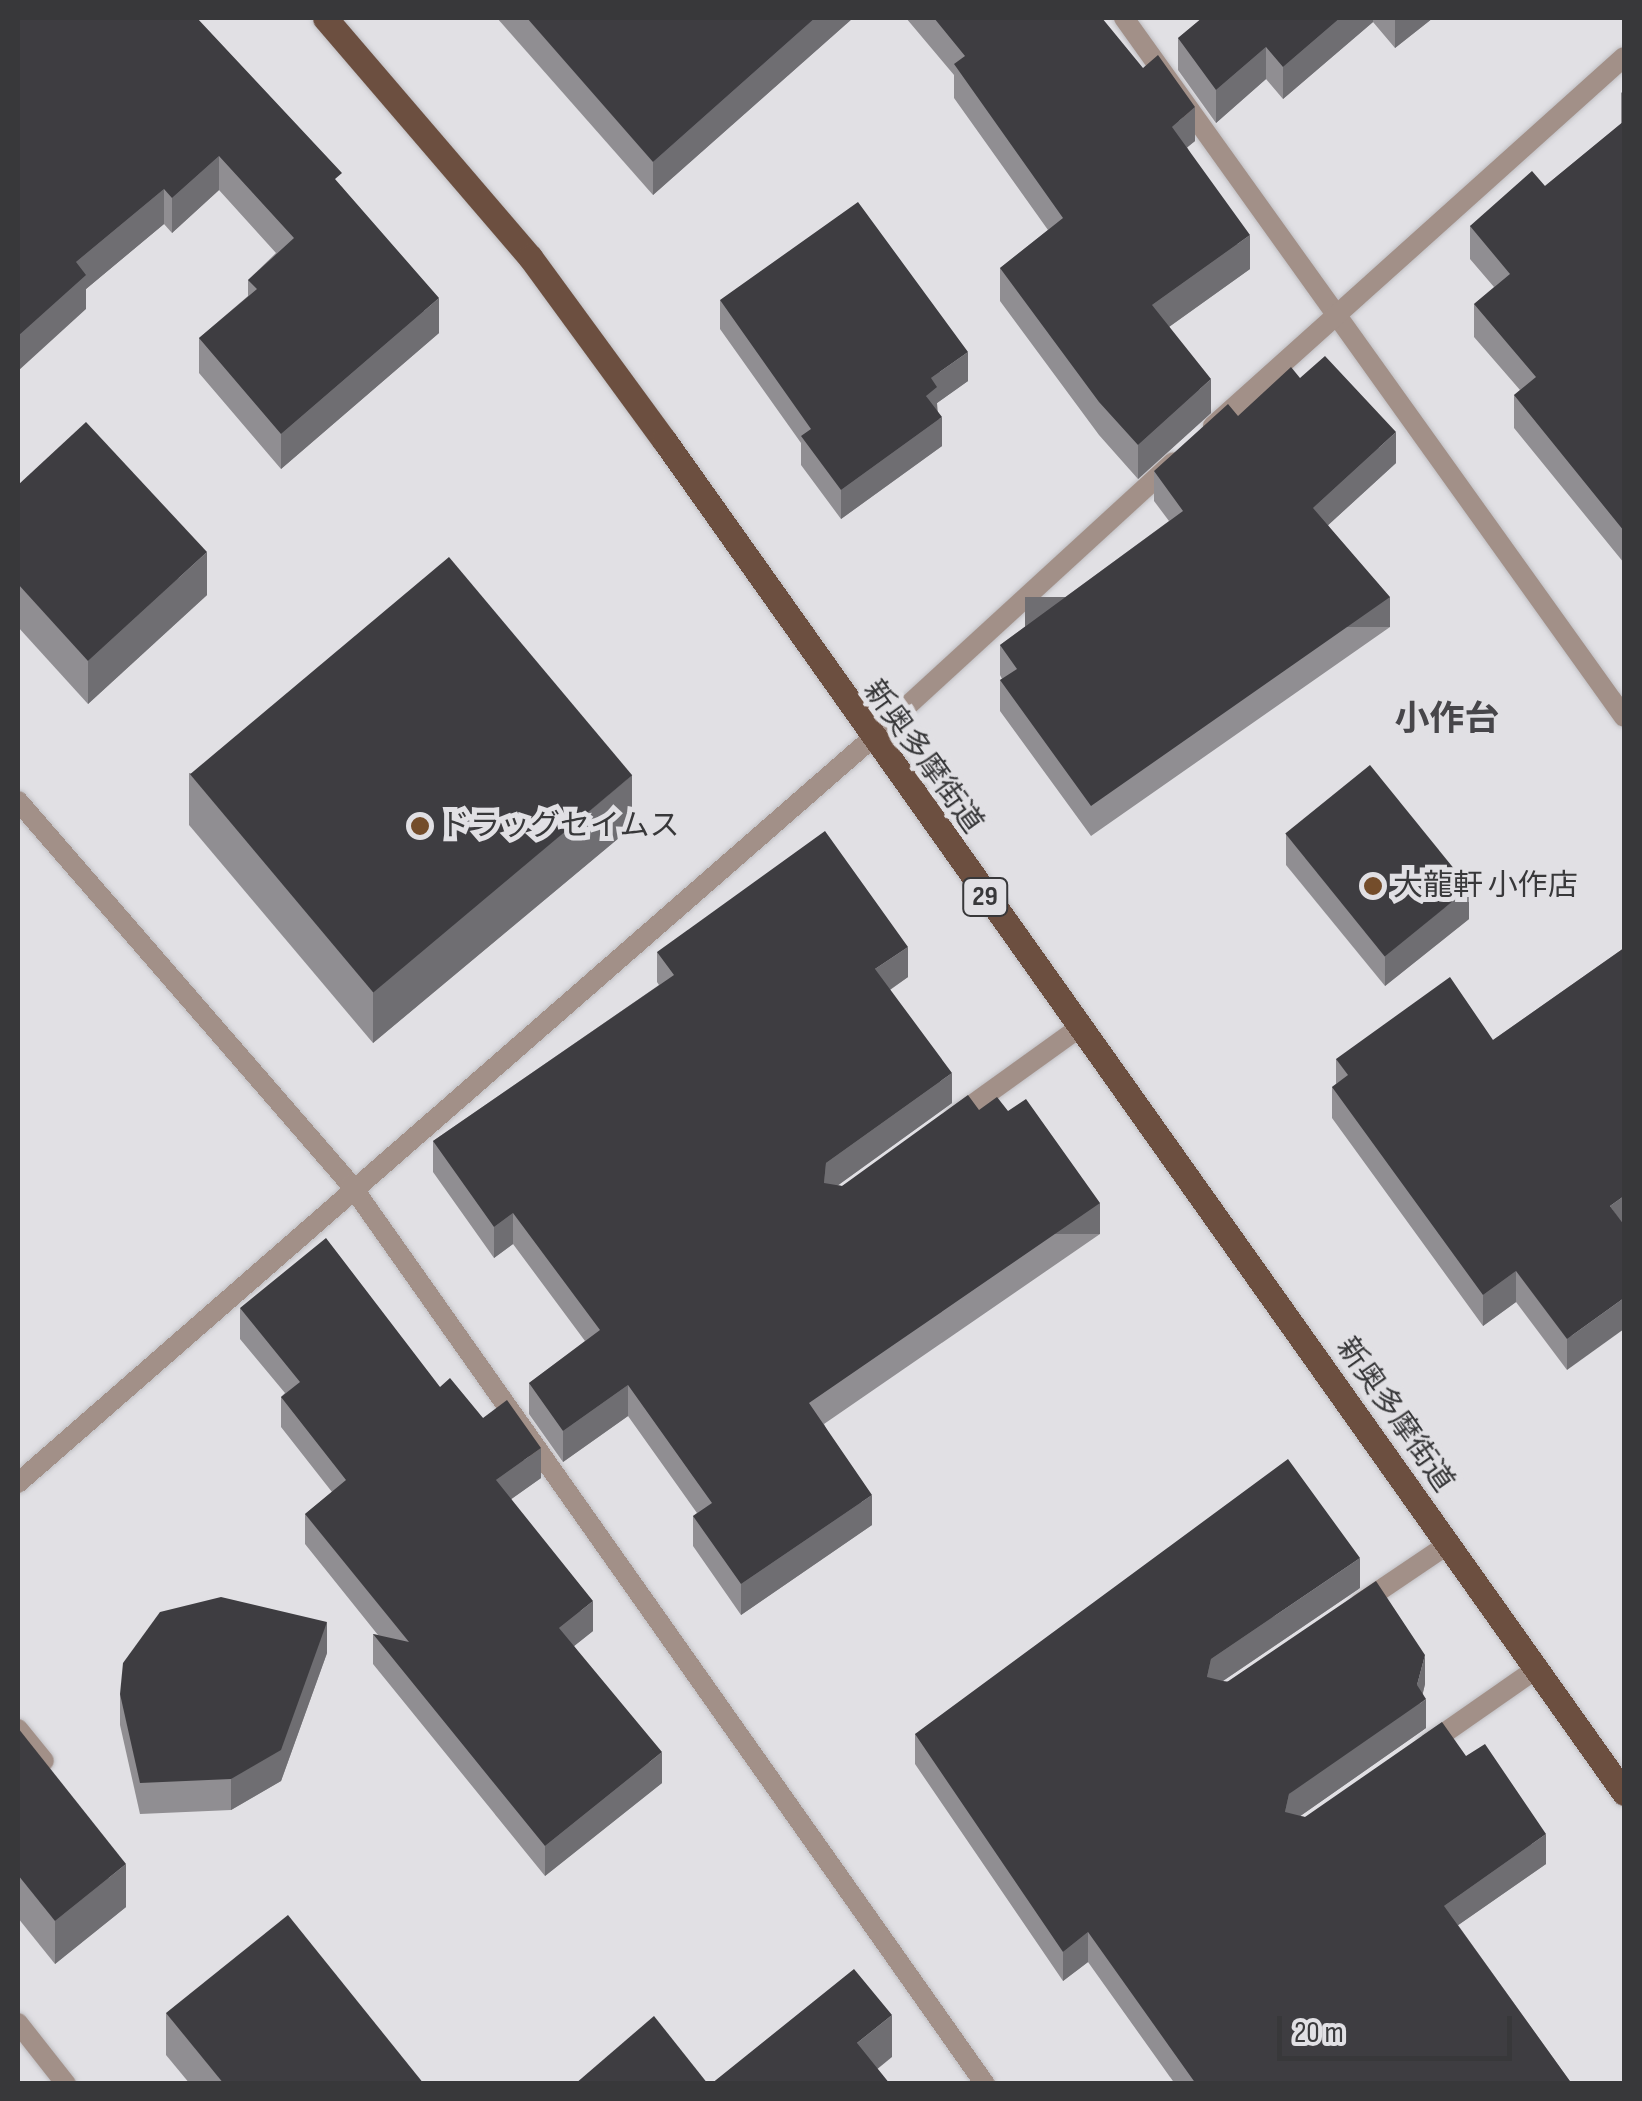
<!DOCTYPE html>
<meta charset="utf-8">
<style>
body{margin:0}
#map{position:relative;width:1642px;height:2101px;overflow:hidden;background:#e1e0e4;font-family:"Sofia Sans Condensed","Noto Sans JP",sans-serif}
div>[style]{position:absolute}
[style*='--x']{left:calc(var(--x)*1px);top:calc(var(--y)*1px);width:calc(var(--w)*1px);rotate:calc(var(--a)*1deg)}
.roads{filter:drop-shadow(0 0 2px #bfbec2) drop-shadow(0 0 2px #bfbec2)}
.service>*{height:20px;margin:-10px;padding:0 10px;transform-origin:10px;border-radius:10px;background:#a29088}
.minor>*{height:20px;margin:-10px;padding:0 10px;transform-origin:10px;border-radius:10px;background:#a29088}
.primary>*{height:25px;margin:-12.5px;padding:0 12.5px;transform-origin:12.5px;border-radius:12.5px;background:#6c4f40}
.wall>*{inset:0;background:#908e92}
.shaded-wall>*{inset:0;background:#6f6e72;transform-origin:0 0}
.building>*{inset:0;background:#3e3d41;transform-origin:0 0}
.dots>*{width:28px;height:28px;translate:-50% -50%;box-sizing:border-box;border:5px solid #e1e0e4;border-radius:50%}
span{translate:-50% -50%;white-space:nowrap;text-align:center;line-height:1.15;-webkit-text-stroke:10px #e1e0e4;paint-order:stroke}
.shield-label span{padding:2px 8px;background:#e1e0e4;border:2px solid;border-radius:8px;-webkit-text-stroke-width:0}
.shield-label{font-size:28px;color:#38383a;font-weight:700}
.street-label{font-size:30px;color:#38383a}
.poi-label{font-size:30px;color:#38383a}
.left{translate:0 -50%;text-align:left}
.quarter-label{font-size:35px;color:#47464a;font-weight:700}
.frame{position:absolute;inset:0;border:20px solid #38383a;pointer-events:none}
.scale{position:absolute;left:1277px;top:2016px;width:235px;height:45px;box-sizing:border-box;border:5px solid #38383a;border-top:0;padding-left:12px;font-size:30px;line-height:35px;white-space:nowrap;color:#38383a;-webkit-text-stroke:8px #e1e0e4;paint-order:stroke}
</style>
<div id="map">
<div class="roads">
<div class="service">
<i style="--x:955;--y:1117;--w:153;--a:-35.7"></i>
<i style="--x:1361;--y:1603;--w:104;--a:-34"></i>
<i style="--x:18;--y:1729;--w:41;--a:50.9"></i>
<i style="--x:1427;--y:1745;--w:133;--a:-34.9"></i>
</div>
<div class="minor">
<i style="--x:1124;--y:18;--w:859;--a:54.42"></i>
<i style="--x:1213;--y:426;--w:552;--a:-41.92"></i>
<i style="--x:18;--y:801;--w:508;--a:49.07"></i>
<i style="--x:351;--y:1185;--w:1100;--a:54.81"></i>
<i style="--x:18;--y:1483;--w:1130;--a:-41.09"></i>
<i style="--x:870;--y:740;--w:411;--a:-42.5"></i>
<i style="--x:18;--y:2023;--w:78;--a:51.8"></i>
</div>
<div class="primary">
<i style="--x:325;--y:18;--w:315;--a:49.4"></i>
<i style="--x:530;--y:257;--w:227;--a:53.8"></i>
<i style="--x:664;--y:440;--w:1659;--a:54.64"></i>
</div>
</div>
<div class="wall">
<i style="clip-path:polygon(18px 18px,342px 187px,439px 333px,281px 469px,199px 373px,199px 338px,248px 296px,248px 280px,276px 253px,219px 190px,172px 233px,164px 224px,86px 289px,86px 309px)"></i>
<i style="clip-path:polygon(497px 18px,853px 18px,653px 195px)"></i>
<i style="clip-path:polygon(906px 18px,1101px 18px,1195px 141px,1187px 147px,1250px 269px,1169px 327px,1211px 413px,1138px 479px,1099px 435px,1000px 301px,1000px 268px,1048px 230px,954px 98px,954px 75px)"></i>
<i style="clip-path:polygon(1202px 18px,1433px 18px,1395px 48px,1373px 22px,1283px 99px,1266px 79px,1216px 123px,1178px 70px,1178px 38px)"></i>
<i style="clip-path:polygon(1624px 90px,1624px 563px,1514px 428px,1514px 395px,1520px 390px,1474px 337px,1474px 304px,1494px 287px,1470px 259px,1470px 226px,1545px 186px,1621px 124px,1621px 93px)"></i>
<i style="clip-path:polygon(720px 300px,968px 381px,937px 403px,942px 446px,841px 519px,801px 465px,801px 443px,720px 329px)"></i>
<i style="clip-path:polygon(1300px 378px,1396px 463px,1328px 525px,1390px 627px,1091px 836px,1000px 711px,1000px 680px,1002px 679px,1000px 675px,1000px 645px,1169px 521px,1154px 501px,1154px 471px)"></i>
<i style="clip-path:polygon(18px 485px,207px 595px,88px 704px,18px 627px)"></i>
<i style="clip-path:polygon(189px 773px,632px 827px,373px 1043px,189px 825px)"></i>
<i style="clip-path:polygon(1286px 834px,1469px 919px,1385px 986px,1286px 865px)"></i>
<i style="clip-path:polygon(1624px 948px,1567px 1370px,1516px 1302px,1483px 1326px,1332px 1118px,1332px 1087px,1336px 1084px,1336px 1059px,1493px 1040px)"></i>
<i style="clip-path:polygon(657px 952px,908px 977px,890px 990px,952px 1103px,838px 1185px,842px 1186px,979px 1110px,1100px 1234px,824px 1424px,872px 1525px,741px 1615px,693px 1546px,693px 1516px,697px 1513px,628px 1416px,563px 1462px,529px 1414px,529px 1383px,585px 1341px,513px 1244px,494px 1258px,433px 1172px,433px 1141px,659px 985px,657px 982px)"></i>
<i style="clip-path:polygon(240px 1308px,440px 1387px,483px 1418px,541px 1478px,511px 1499px,593px 1631px,574px 1646px,662px 1783px,545px 1876px,373px 1664px,373px 1634px,378px 1635px,305px 1544px,305px 1514px,332px 1492px,281px 1427px,281px 1397px,285px 1393px,240px 1339px)"></i>
<i style="clip-path:polygon(1360px 1588px,1223px 1681px,1425px 1684px,1423px 1693px,1426px 1728px,1300px 1816px,1305px 1817px,1466px 1756px,1546px 1864px,1458px 1925px,1572px 2084px,1175px 2084px,1088px 1962px,1063px 1981px,915px 1764px,915px 1734px)"></i>
<i style="clip-path:polygon(327px 1653px,281px 1781px,231px 1810px,140px 1814px,120px 1725px,120px 1694px)"></i>
<i style="clip-path:polygon(18px 1728px,126px 1907px,55px 1964px,18px 1918px)"></i>
<i style="clip-path:polygon(166px 2013px,424px 2084px,190px 2084px,166px 2055px)"></i>
</div>
<div class="shaded-wall">
<i style="clip-path:polygon(815px 18px,853px 18px,653px 195px,653px 162px)"></i>
<i style="clip-path:polygon(1340px 18px,1373px 18px,1373px 22px,1283px 99px,1283px 67px)"></i>
<i style="clip-path:polygon(1395px 18px,1433px 18px,1395px 48px)"></i>
<i style="clip-path:polygon(1266px 47px,1266px 79px,1216px 123px,1216px 90px)"></i>
<i style="clip-path:polygon(1195px 107px,1195px 141px,1172px 160px,1172px 127px)"></i>
<i style="clip-path:polygon(219px 156px,219px 190px,172px 233px,172px 198px)"></i>
<i style="clip-path:polygon(164px 189px,164px 224px,86px 289px,86px 309px,18px 371px,18px 336px,76px 262px)"></i>
<i style="clip-path:polygon(1250px 235px,1250px 269px,1152px 339px,1152px 305px)"></i>
<i style="clip-path:polygon(439px 298px,439px 333px,281px 469px,281px 434px)"></i>
<i style="clip-path:polygon(968px 352px,968px 381px,937px 403px,937px 416px,926px 396px,931px 378px)"></i>
<i style="clip-path:polygon(1211px 379px,1211px 413px,1138px 479px,1138px 445px)"></i>
<i style="clip-path:polygon(942px 417px,942px 446px,841px 519px,841px 490px)"></i>
<i style="clip-path:polygon(1396px 432px,1396px 463px,1313px 539px,1313px 508px)"></i>
<i style="clip-path:polygon(207px 552px,207px 595px,88px 704px,88px 661px)"></i>
<i style="left:1390px;top:597px;width:30px;height:365px;rotate:90deg"></i>
<i style="clip-path:polygon(632px 775px,632px 827px,373px 1043px,373px 991px)"></i>
<i style="clip-path:polygon(1469px 888px,1469px 919px,1385px 986px,1385px 955px)"></i>
<i style="clip-path:polygon(908px 947px,908px 977px,875px 1000px,875px 969px)"></i>
<i style="clip-path:polygon(952px 1073px,952px 1103px,826px 1194px,824px 1183px,826px 1163px)"></i>
<i style="clip-path:polygon(1624px 1196px,1624px 1227px,1610px 1206px)"></i>
<i style="left:1100px;top:1203px;width:31px;height:353px;rotate:90deg"></i>
<i style="clip-path:polygon(513px 1213px,513px 1244px,494px 1258px,494px 1227px)"></i>
<i style="clip-path:polygon(1516px 1271px,1516px 1302px,1483px 1326px,1483px 1295px)"></i>
<i style="clip-path:polygon(1624px 1298px,1624px 1329px,1567px 1370px,1567px 1339px)"></i>
<i style="clip-path:polygon(628px 1385px,628px 1416px,563px 1462px,563px 1431px)"></i>
<i style="clip-path:polygon(541px 1448px,541px 1478px,496px 1510px,496px 1480px)"></i>
<i style="clip-path:polygon(872px 1495px,872px 1525px,741px 1615px,741px 1584px)"></i>
<i style="clip-path:polygon(1360px 1558px,1360px 1588px,1211px 1689px,1207px 1677px,1211px 1659px)"></i>
<i style="clip-path:polygon(593px 1601px,593px 1631px,559px 1658px,559px 1628px)"></i>
<i style="clip-path:polygon(327px 1622px,327px 1653px,281px 1781px,231px 1810px,231px 1779px)"></i>
<i style="clip-path:polygon(1425px 1655px,1425px 1684px,1420px 1704px,1426px 1699px,1426px 1728px,1289px 1824px,1285px 1812px,1289px 1794px,1417px 1685px)"></i>
<i style="clip-path:polygon(662px 1752px,662px 1783px,545px 1876px,545px 1846px)"></i>
<i style="clip-path:polygon(1546px 1834px,1546px 1864px,1444px 1935px,1444px 1906px)"></i>
<i style="clip-path:polygon(126px 1864px,126px 1907px,55px 1964px,55px 1921px)"></i>
<i style="clip-path:polygon(1088px 1932px,1088px 1962px,1063px 1981px,1063px 1952px)"></i>
<i style="clip-path:polygon(892px 2015px,892px 2057px,859px 2084px,857px 2043px)"></i>
</div>
<div class="building">
<i style="clip-path:polygon(18px 18px,197px 18px,342px 173px,335px 179px,439px 298px,281px 434px,199px 338px,257px 289px,248px 280px,294px 238px,219px 156px,172px 198px,164px 189px,76px 262px,86px 275px,18px 336px)"></i>
<i style="clip-path:polygon(527px 18px,815px 18px,653px 162px)"></i>
<i style="clip-path:polygon(934px 18px,1102px 18px,1143px 68px,1158px 55px,1195px 107px,1172px 127px,1250px 235px,1152px 305px,1211px 379px,1138px 445px,1099px 402px,1000px 268px,1063px 218px,954px 64px,965px 56px)"></i>
<i style="clip-path:polygon(1202px 18px,1340px 18px,1283px 67px,1266px 47px,1216px 90px,1178px 38px)"></i>
<i style="clip-path:polygon(1624px 121px,1624px 531px,1514px 395px,1536px 377px,1474px 304px,1510px 274px,1470px 226px,1532px 171px,1545px 186px)"></i>
<i style="clip-path:polygon(858px 202px,968px 352px,931px 378px,937px 387px,926px 396px,942px 417px,841px 490px,801px 436px,811px 429px,720px 300px)"></i>
<i style="clip-path:polygon(1325px 356px,1396px 432px,1313px 508px,1390px 597px,1091px 806px,1000px 680px,1017px 669px,1000px 645px,1183px 511px,1154px 471px,1228px 404px,1238px 416px,1291px 367px,1300px 378px)"></i>
<i style="clip-path:polygon(86px 422px,207px 552px,88px 661px,18px 584px,18px 485px)"></i>
<i style="left:449px;top:557px;width:285px;height:338px;rotate:50deg"></i>
<i style="left:1370px;top:765px;width:158px;height:109px;rotate:51deg"></i>
<i style="clip-path:polygon(825px 831px,908px 947px,875px 969px,952px 1073px,826px 1163px,824px 1183px,842px 1186px,968px 1095px,979px 1110px,997px 1097px,1008px 1111px,1026px 1099px,1100px 1203px,809px 1403px,872px 1495px,741px 1584px,693px 1516px,712px 1503px,628px 1385px,563px 1431px,529px 1383px,600px 1330px,513px 1213px,494px 1227px,433px 1141px,674px 975px,657px 952px)"></i>
<i style="clip-path:polygon(1624px 948px,1624px 1196px,1610px 1206px,1624px 1225px,1624px 1298px,1567px 1339px,1516px 1271px,1483px 1295px,1332px 1087px,1348px 1075px,1336px 1059px,1450px 977px,1493px 1040px)"></i>
<i style="clip-path:polygon(326px 1238px,440px 1387px,450px 1378px,483px 1418px,507px 1400px,541px 1448px,496px 1480px,593px 1601px,559px 1628px,662px 1752px,545px 1846px,373px 1634px,409px 1642px,305px 1514px,346px 1480px,281px 1397px,300px 1382px,240px 1308px)"></i>
<i style="clip-path:polygon(1288px 1459px,1360px 1558px,1211px 1659px,1207px 1677px,1227px 1682px,1376px 1581px,1425px 1655px,1417px 1685px,1426px 1699px,1289px 1794px,1285px 1812px,1305px 1817px,1442px 1722px,1466px 1756px,1485px 1744px,1546px 1834px,1444px 1906px,1572px 2084px,1196px 2084px,1088px 1932px,1063px 1952px,915px 1734px)"></i>
<i style="clip-path:polygon(221px 1597px,327px 1622px,281px 1750px,231px 1779px,140px 1783px,120px 1694px,123px 1663px,160px 1612px)"></i>
<i style="clip-path:polygon(18px 1728px,126px 1864px,55px 1921px,18px 1875px)"></i>
<i style="clip-path:polygon(288px 1915px,424px 2084px,224px 2084px,166px 2013px)"></i>
<i style="clip-path:polygon(854px 1969px,892px 2015px,857px 2043px,890px 2084px,711px 2084px)"></i>
<i style="clip-path:polygon(654px 2016px,708px 2084px,575px 2084px)"></i>
</div>
<div class="dots">
<i style="left:420px;top:826px;background:#744d2b"></i>
<i style="left:1373px;top:886px;background:#744d2b"></i>
</div>
<div class="shield-label">
<span style="left:985px;top:897px">29</span>
</div>
<div class="street-label">
<span style="left:923px;top:757px;rotate:54deg">新奥多摩街道</span>
<span style="left:1395px;top:1415px;rotate:55deg">新奥多摩街道</span>
</div>
<div class="poi-label">
<span class="left" style="left:440px;top:826px">ドラッグセイムス</span>
<span class="left" style="left:1393px;top:886px">大龍軒 小作店</span>
</div>
<div class="quarter-label">
<span style="left:1447px;top:720px">小作台</span>
</div>
<div class="frame"></div>
<div class="scale">20 m</div>
</div>
